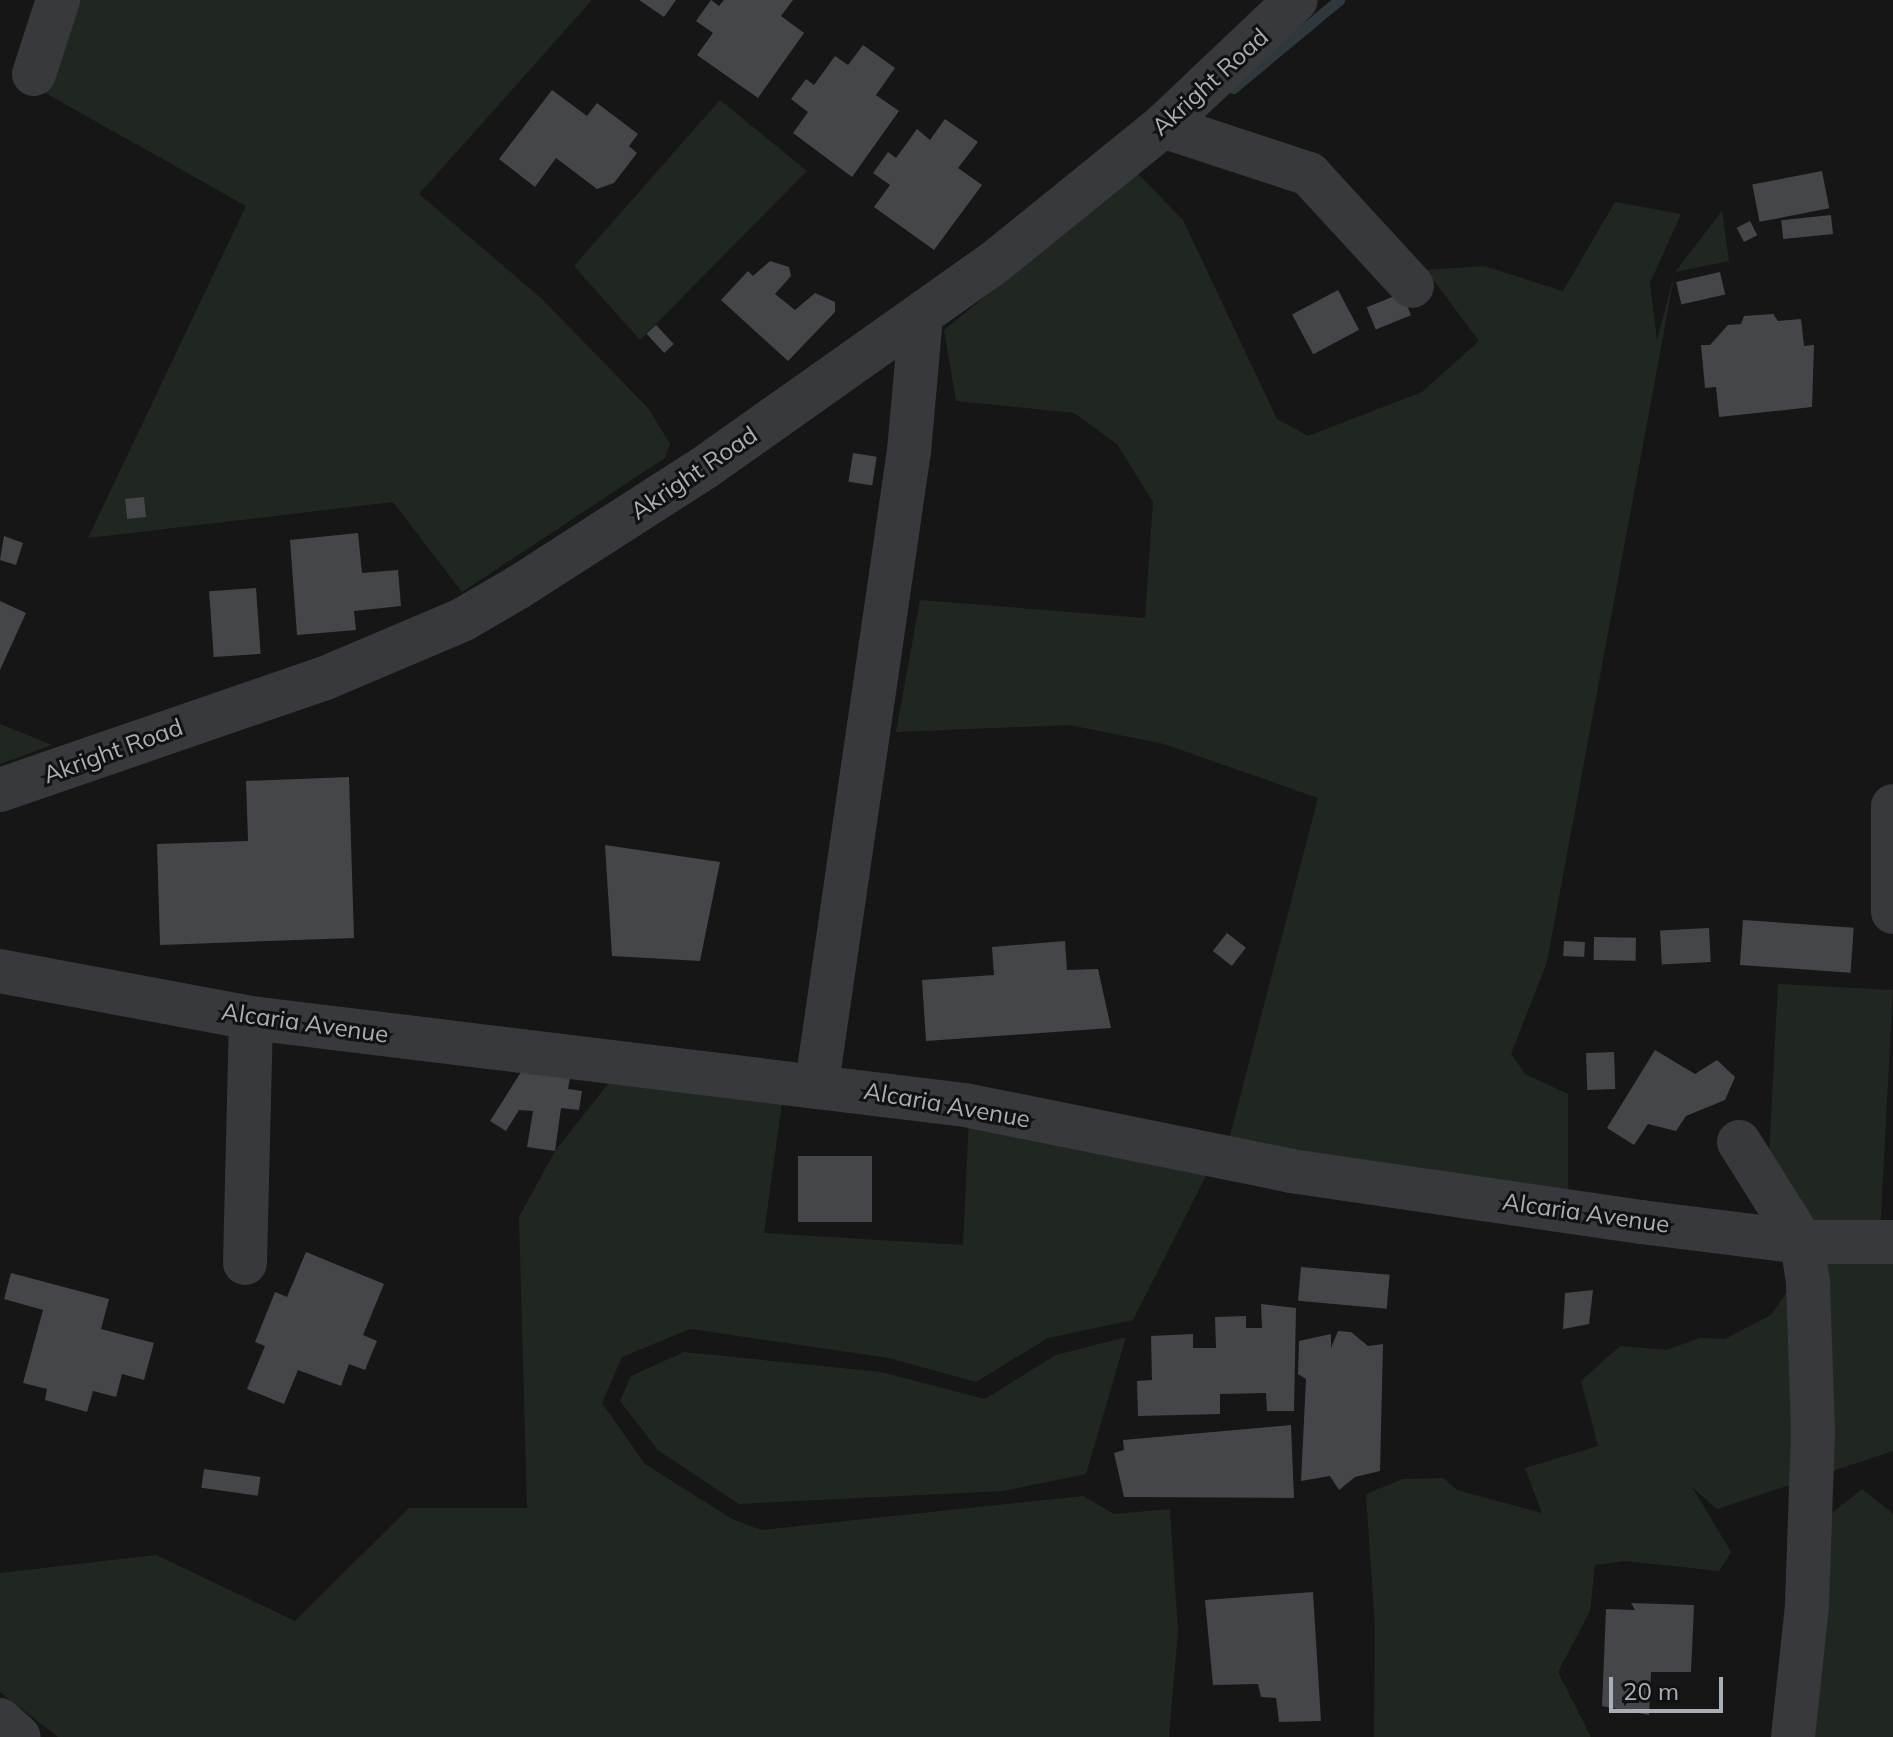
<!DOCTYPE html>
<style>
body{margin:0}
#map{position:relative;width:1893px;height:1737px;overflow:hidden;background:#161617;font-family:Mulish,sans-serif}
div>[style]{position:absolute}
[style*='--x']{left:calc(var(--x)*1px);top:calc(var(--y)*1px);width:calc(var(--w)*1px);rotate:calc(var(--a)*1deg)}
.green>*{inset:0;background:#202720;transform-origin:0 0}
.stream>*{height:11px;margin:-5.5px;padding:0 5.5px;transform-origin:5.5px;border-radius:5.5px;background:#2f383c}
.building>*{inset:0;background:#45464a;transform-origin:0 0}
.minor>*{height:44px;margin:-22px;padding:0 22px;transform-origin:22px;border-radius:22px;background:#37393c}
span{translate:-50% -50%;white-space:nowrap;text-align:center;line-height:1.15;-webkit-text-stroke:6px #111112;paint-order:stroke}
.street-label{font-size:24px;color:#a9afb6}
.scale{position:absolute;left:1609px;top:1677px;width:114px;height:36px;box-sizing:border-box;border:4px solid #a9afb6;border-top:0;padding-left:10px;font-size:24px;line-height:28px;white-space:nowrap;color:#a9afb6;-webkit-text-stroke:6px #111112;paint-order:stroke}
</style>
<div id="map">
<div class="green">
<i style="clip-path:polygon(62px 0,592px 0,419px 194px,542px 299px,649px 409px,670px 444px,665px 458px,462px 592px,393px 502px,88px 538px,246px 206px,40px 90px)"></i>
<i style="clip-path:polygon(720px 100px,807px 171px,640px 340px,574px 266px)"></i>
<i style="clip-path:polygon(1137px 173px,1183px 220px,1277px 419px,1308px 436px,1422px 392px,1479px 341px,1426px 270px,1484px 266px,1563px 291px,1615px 202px,1681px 214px,1650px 283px,1657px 340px,1675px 272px,1722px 211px,1729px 261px,1675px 272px,1547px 962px,1511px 1054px,1525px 1074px,1568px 1094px,1568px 1196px,1228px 1143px,1318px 798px,1164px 744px,1069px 725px,896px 732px,920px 600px,1145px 618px,1153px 502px,1117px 444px,1074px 413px,956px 401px,944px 330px)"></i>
<i style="clip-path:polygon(0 724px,15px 730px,52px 745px,0 764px)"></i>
<i style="left:1778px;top:984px;width:115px;height:238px;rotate:3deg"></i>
<i style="clip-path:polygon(615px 1075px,783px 1096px,764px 1233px,963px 1245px,969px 1116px,1210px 1168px,1133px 1320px,1048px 1338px,976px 1382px,889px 1358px,690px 1329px,622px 1357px,602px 1403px,645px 1464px,732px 1519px,761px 1530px,1083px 1496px,1114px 1514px,1170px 1509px,1178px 1631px,1169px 1737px,58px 1737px,0 1692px,0 1573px,156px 1555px,295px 1621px,409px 1508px,527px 1508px,519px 1217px,555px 1151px)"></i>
<i style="clip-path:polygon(1893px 1252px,1893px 1451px,1717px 1509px,1692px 1487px,1731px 1552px,1719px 1571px,1625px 1561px,1595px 1565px,1590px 1611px,1558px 1672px,1591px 1737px,1374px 1737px,1375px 1627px,1366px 1494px,1403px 1479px,1443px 1478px,1457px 1490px,1542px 1513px,1525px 1468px,1598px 1446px,1581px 1381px,1620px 1346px,1666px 1350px,1700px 1338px,1725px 1339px,1771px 1315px,1809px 1260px)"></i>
<i style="clip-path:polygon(1126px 1337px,1086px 1474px,1003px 1491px,739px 1504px,658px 1450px,620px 1401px,631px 1376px,684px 1352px,881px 1372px,985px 1399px,1056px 1355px)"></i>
<i style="clip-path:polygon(1862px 1489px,1893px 1514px,1893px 1737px,1791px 1737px,1823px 1520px)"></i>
</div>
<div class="stream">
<i style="--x:1233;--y:88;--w:138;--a:-39.7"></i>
</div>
<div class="building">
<i style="clip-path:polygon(639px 0,676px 0,664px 17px)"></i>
<i style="clip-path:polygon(711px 0,719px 6px,724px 0,793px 0,781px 16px,804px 33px,758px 98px,697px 55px,713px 33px,696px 21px)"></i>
<i style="clip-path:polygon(863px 45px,895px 68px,876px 95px,899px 111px,852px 177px,793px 133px,808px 112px,791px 99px,806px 79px,814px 85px,835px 56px,848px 65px)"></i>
<i style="clip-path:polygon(552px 90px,587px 116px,597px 103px,638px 134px,629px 146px,637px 153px,614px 183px,597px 189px,556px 158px,535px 187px,499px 159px)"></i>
<i style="clip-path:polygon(945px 119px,978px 142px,958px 168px,982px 185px,934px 250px,874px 207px,890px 185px,873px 173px,888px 152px,896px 158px,917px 129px,930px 140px)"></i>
<i style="left:1822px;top:171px;width:38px;height:71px;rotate:79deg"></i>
<i style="left:1831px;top:215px;width:19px;height:50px;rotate:84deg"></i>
<i style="left:1750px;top:221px;width:16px;height:15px;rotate:63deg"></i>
<i style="clip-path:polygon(770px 261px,789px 267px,791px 276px,775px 294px,795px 310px,815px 293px,835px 302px,835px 312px,788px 361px,721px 300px,748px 271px,753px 276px)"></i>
<i style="left:1720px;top:272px;width:23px;height:45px;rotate:77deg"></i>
<i style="left:1338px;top:290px;width:45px;height:52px;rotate:62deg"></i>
<i style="left:1402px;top:293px;width:24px;height:38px;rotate:68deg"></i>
<i style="clip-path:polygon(1773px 314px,1778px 321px,1801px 319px,1804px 346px,1814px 345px,1812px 407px,1719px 417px,1716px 387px,1705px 388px,1701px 345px,1710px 345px,1728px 325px,1741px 324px,1744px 316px)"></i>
<i style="left:656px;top:325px;width:26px;height:13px;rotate:47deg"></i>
<i style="left:853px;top:453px;width:24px;height:29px;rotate:9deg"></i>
<i style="left:144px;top:497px;width:20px;height:19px;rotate:84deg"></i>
<i style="clip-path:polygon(358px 533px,362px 573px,398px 570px,401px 606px,354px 611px,356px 630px,297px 635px,290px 540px)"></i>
<i style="clip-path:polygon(4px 536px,23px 543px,16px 565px,0 560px)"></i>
<i style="left:256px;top:588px;width:66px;height:47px;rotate:86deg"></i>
<i style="clip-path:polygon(0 601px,26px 613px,0 670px)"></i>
<i style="clip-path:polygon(349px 777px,354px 938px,160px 945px,157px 844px,248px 841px,246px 781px)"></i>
<i style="clip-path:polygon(605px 845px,720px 862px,700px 961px,612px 956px)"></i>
<i style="left:1743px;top:920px;width:111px;height:45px;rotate:4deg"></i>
<i style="left:1709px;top:928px;width:34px;height:49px;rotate:87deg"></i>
<i style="left:1227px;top:933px;width:24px;height:23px;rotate:38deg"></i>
<i style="left:1594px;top:937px;width:42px;height:23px;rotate:1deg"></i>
<i style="clip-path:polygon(1065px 941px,1067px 970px,1098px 969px,1111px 1028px,926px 1041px,922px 980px,994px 975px,992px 947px)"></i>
<i style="left:1564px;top:941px;width:21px;height:15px;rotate:3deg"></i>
<i style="clip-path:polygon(1655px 1050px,1695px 1074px,1717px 1060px,1735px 1077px,1725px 1100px,1686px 1116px,1676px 1131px,1648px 1124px,1634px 1145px,1607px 1128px)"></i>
<i style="left:1614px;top:1052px;width:37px;height:28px;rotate:88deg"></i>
<i style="clip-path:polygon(521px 1072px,570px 1078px,568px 1089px,582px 1091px,579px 1110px,561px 1108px,555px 1151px,527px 1147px,533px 1111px,519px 1110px,506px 1131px,490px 1121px)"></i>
<i style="left:872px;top:1156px;width:66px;height:74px;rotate:90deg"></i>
<i style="clip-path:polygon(306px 1252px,384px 1284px,363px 1335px,377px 1341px,365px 1370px,349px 1364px,341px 1386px,298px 1370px,284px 1404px,247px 1389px,265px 1346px,255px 1342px,275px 1292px,287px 1297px)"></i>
<i style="left:1301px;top:1267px;width:89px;height:34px;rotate:5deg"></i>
<i style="clip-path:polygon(11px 1273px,109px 1299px,101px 1329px,154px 1343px,144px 1380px,122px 1374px,116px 1397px,93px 1391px,87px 1412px,45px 1400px,47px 1389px,23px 1383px,43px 1310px,4px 1299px)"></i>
<i style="clip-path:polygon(1593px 1290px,1589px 1324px,1563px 1329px,1565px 1293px)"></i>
<i style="clip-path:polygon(1261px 1304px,1296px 1308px,1294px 1411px,1267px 1411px,1266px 1393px,1220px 1394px,1220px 1414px,1138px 1416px,1137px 1381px,1152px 1380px,1151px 1336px,1193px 1334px,1193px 1348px,1216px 1348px,1215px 1317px,1246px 1316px,1246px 1328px,1262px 1328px)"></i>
<i style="clip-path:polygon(1338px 1331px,1351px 1332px,1368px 1346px,1383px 1344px,1380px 1471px,1355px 1477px,1339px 1490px,1330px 1476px,1301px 1481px,1306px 1379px,1298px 1374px,1299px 1341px,1331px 1334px,1331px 1348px)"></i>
<i style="clip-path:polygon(1291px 1425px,1294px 1498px,1124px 1497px,1114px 1453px,1124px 1450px,1123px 1440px)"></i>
<i style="left:204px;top:1469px;width:57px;height:19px;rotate:8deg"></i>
<i style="clip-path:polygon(1313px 1592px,1321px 1721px,1279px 1722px,1276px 1698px,1261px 1697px,1258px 1684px,1213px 1685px,1205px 1600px)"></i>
<i style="clip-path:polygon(1631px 1603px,1694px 1605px,1691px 1672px,1651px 1672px,1649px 1715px,1602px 1706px,1606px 1609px,1635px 1610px)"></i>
</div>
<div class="minor">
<i style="--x:34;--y:74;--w:78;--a:-72"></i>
<i style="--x:1163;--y:126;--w:154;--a:18.2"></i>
<i style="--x:1309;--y:174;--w:152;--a:47.4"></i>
<i style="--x:0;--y:790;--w:342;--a:-19"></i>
<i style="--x:323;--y:679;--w:151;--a:-23"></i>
<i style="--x:462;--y:620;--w:64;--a:-30.2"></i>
<i style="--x:517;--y:588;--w:222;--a:-32.7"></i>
<i style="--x:704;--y:468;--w:357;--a:-35.3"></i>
<i style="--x:995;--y:262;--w:216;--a:-39"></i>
<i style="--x:1163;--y:126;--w:183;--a:-43.5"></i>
<i style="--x:1893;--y:806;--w:106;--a:90"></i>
<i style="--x:0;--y:971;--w:255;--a:10.6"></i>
<i style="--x:251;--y:1018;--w:719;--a:6.95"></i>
<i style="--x:965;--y:1105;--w:333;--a:11.4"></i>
<i style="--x:1291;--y:1171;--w:354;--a:8.3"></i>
<i style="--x:1641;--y:1222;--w:162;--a:7.1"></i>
<i style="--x:1802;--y:1242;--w:91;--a:0"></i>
<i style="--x:817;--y:1083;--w:639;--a:-81.72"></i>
<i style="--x:909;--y:451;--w:136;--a:-84.9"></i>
<i style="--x:1739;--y:1142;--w:118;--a:57.8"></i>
<i style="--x:1802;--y:1242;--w:40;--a:81.5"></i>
<i style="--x:1808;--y:1282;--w:150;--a:88.1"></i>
<i style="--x:1813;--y:1432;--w:174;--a:92"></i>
<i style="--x:1807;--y:1606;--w:132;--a:96.1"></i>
<i style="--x:245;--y:1263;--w:245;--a:-88.6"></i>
<i style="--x:0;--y:1720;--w:25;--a:42"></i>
</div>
<div class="street-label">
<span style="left:1210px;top:82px;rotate:-42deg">Akright Road</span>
<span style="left:694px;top:473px;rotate:-34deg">Akright Road</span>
<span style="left:113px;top:751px;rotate:-20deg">Akright Road</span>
<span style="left:305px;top:1023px;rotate:8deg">Alcaria Avenue</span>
<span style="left:947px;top:1105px;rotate:10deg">Alcaria Avenue</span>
<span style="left:1586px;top:1213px;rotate:8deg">Alcaria Avenue</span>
</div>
<div class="scale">20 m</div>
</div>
